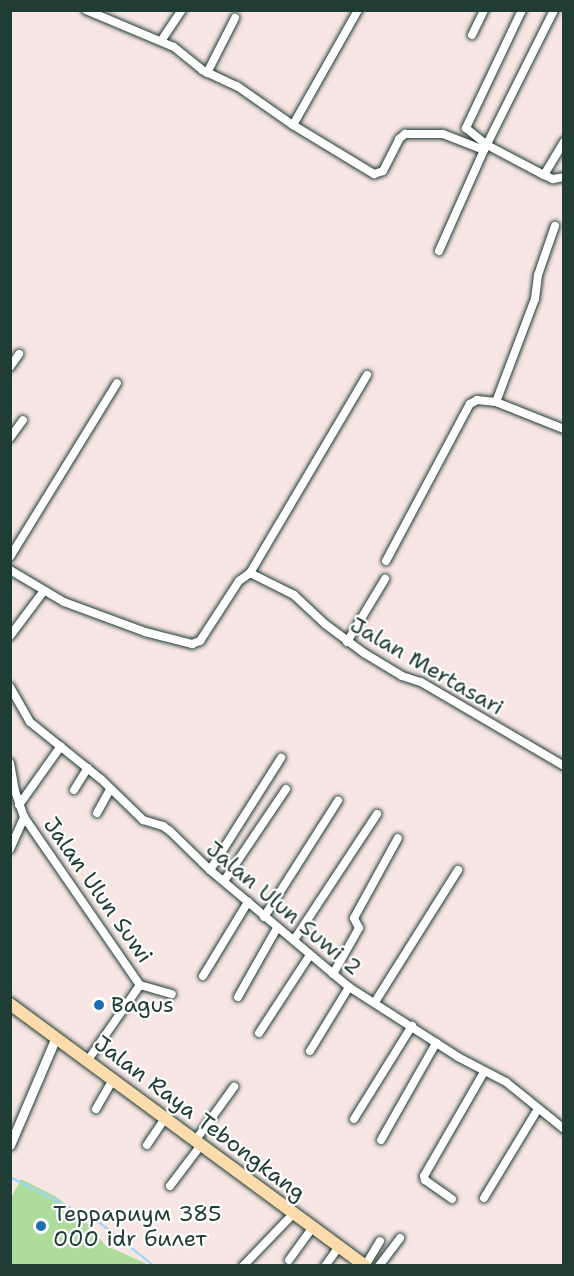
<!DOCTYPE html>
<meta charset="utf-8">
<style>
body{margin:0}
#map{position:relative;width:574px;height:1276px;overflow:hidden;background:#f8e6e4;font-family:"Shantell Sans",sans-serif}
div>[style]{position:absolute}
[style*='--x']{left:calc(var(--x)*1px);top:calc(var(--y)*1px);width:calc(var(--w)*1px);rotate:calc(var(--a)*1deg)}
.green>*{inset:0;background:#aedc9a}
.stream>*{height:2px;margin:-1px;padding:0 1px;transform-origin:1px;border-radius:1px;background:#9ad5fa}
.roads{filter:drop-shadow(0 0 2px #1f3d34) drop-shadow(0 0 2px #1f3d34)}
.minor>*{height:8px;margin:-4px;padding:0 4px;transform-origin:4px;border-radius:4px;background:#fff}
.tertiary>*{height:9px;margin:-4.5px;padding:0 4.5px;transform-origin:4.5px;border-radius:4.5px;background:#fff}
.primary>*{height:12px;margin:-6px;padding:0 6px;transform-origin:6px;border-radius:6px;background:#fcdcac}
.dots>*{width:16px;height:16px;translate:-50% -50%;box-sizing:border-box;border:3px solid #fff;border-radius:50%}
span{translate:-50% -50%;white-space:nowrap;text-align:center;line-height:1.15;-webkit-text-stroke:4.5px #fff;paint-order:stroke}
.street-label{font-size:22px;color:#1f3d34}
.poi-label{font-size:22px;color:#1f3d34}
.left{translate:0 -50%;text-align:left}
.frame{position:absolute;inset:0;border:12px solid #1f3d34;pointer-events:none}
</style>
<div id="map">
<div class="green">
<i style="clip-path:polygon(21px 1179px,55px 1196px,83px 1218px,105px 1245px,149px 1265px,11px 1265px,11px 1198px)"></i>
</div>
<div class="stream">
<i style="--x:10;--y:1177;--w:101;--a:27.1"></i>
<i style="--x:100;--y:1223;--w:69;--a:38.5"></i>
</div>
<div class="roads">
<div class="minor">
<i style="--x:86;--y:10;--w:95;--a:22.8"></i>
<i style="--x:174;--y:47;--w:36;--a:39"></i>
<i style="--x:202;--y:70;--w:38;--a:25"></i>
<i style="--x:237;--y:86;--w:68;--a:34.9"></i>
<i style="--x:293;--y:125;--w:95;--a:31.2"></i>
<i style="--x:374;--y:174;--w:9;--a:-18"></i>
<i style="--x:383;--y:171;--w:36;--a:-63"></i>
<i style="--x:399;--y:139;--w:8;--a:-40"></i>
<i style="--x:405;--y:134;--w:38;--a:0"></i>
<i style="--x:443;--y:134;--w:44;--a:21.3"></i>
<i style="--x:522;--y:10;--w:131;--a:115.4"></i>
<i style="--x:466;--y:128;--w:27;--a:39"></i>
<i style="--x:487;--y:145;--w:64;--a:27.8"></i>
<i style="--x:544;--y:175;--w:39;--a:-59"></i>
<i style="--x:472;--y:35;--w:28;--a:-64"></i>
<i style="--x:161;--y:41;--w:37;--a:-56"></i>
<i style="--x:207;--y:73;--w:62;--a:-63"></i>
<i style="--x:293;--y:125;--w:132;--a:-60.5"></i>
<i style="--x:544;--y:175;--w:10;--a:24"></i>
<i style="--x:553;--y:179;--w:11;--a:-10"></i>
<i style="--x:439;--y:251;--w:111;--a:-66"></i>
<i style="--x:484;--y:150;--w:157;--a:-63.4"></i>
<i style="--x:10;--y:367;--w:16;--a:-55"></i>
<i style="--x:496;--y:402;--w:110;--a:-69.3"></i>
<i style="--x:535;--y:299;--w:24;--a:-83"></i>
<i style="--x:538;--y:275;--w:52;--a:-70.9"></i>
<i style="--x:10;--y:438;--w:22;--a:-54"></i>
<i style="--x:10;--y:557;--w:204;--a:-58.4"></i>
<i style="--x:386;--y:561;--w:178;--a:-61.9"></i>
<i style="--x:470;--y:404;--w:8;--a:-30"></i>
<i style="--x:477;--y:400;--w:19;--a:6"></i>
<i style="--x:496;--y:402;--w:73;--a:21.7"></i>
<i style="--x:10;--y:570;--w:63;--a:30.7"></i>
<i style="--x:64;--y:602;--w:86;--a:20.3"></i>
<i style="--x:145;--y:632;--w:49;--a:14.3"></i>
<i style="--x:192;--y:644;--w:9;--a:-21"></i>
<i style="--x:200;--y:641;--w:72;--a:-57"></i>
<i style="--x:239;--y:581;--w:14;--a:-36"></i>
<i style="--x:250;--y:573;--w:230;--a:-59.4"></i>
<i style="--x:250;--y:573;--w:49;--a:26.6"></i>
<i style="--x:294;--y:595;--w:42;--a:43.1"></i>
<i style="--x:325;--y:624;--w:49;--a:36.6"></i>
<i style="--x:364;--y:653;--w:44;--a:31.2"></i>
<i style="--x:402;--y:676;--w:20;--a:18"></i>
<i style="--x:421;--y:682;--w:166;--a:30.4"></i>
<i style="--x:10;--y:636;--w:55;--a:-53.1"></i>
<i style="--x:347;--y:642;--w:74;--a:-58.9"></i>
<i style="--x:10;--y:687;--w:40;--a:60.3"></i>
<i style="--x:30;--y:722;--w:91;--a:38.8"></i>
<i style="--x:101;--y:779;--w:59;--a:44.3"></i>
<i style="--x:143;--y:820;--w:21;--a:17"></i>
<i style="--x:163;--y:826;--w:9;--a:36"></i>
<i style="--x:170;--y:831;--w:56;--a:44.3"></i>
<i style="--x:210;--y:870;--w:182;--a:40.1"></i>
<i style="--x:349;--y:987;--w:130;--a:32.7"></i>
<i style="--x:458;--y:1057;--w:54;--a:27.5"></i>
<i style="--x:506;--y:1082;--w:75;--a:39"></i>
<i style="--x:10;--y:763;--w:28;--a:80"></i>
<i style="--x:15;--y:791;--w:28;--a:71"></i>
<i style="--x:24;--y:817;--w:204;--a:55.4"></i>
<i style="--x:74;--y:790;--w:26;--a:-58"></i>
<i style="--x:19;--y:805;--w:72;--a:-54.6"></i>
<i style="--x:97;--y:813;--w:26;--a:-61"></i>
<i style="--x:10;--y:849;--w:35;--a:-66"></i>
<i style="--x:210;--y:870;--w:133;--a:-57.6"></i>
<i style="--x:224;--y:881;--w:111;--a:-56"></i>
<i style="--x:264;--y:917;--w:138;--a:-57.5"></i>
<i style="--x:294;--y:940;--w:151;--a:-56.6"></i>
<i style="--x:333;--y:974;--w:53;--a:-60.5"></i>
<i style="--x:359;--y:928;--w:11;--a:-117"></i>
<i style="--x:354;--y:918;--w:91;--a:-61.2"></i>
<i style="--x:203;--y:976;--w:87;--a:-58.7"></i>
<i style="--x:140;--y:985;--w:33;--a:16"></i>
<i style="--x:238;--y:997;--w:79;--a:-60.5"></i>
<i style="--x:375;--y:1002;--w:156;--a:-57.8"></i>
<i style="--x:259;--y:1033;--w:93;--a:-56.8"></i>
<i style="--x:310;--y:1051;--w:75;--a:-58.6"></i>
<i style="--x:88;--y:1060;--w:91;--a:-55.3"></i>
<i style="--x:96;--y:1109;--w:34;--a:-60"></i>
<i style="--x:354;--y:1119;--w:110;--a:-58.1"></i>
<i style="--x:381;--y:1140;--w:112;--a:-60.4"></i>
<i style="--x:195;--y:1141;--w:67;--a:-54.2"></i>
<i style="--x:147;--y:1145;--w:32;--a:-56"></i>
<i style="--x:170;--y:1186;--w:51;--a:-52.9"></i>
<i style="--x:484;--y:1198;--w:104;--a:-58.8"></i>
<i style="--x:452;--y:1199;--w:33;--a:-145"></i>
<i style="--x:425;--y:1180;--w:4;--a:-104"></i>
<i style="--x:424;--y:1176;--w:120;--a:-60"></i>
<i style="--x:289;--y:1260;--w:39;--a:-54"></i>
<i style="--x:243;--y:1266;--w:72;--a:-46.1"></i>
<i style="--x:325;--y:1266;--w:24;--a:-54"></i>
<i style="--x:365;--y:1266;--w:29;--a:-59"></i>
<i style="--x:379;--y:1266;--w:35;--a:-53"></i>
</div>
<div class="tertiary">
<i style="--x:10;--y:1145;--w:117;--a:-66.9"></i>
</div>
<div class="primary">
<i style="--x:10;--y:1004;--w:441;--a:36.4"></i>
</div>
</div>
<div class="dots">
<i style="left:99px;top:1005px;background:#1f6fb2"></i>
<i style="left:41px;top:1226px;background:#1f6fb2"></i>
</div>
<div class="street-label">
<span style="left:427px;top:666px;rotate:30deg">Jalan Mertasari</span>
<span style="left:98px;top:890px;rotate:55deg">Jalan Ulun Suwi</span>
<span style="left:284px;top:908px;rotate:40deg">Jalan Ulun Suwi 2</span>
<span style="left:200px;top:1118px;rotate:37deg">Jalan Raya Tebongkang</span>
</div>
<div class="poi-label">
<span class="left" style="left:111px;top:1005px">Bagus</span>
<span class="left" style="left:53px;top:1226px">Террариум 385<br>000 idr билет</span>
</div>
<div class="frame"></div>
</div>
